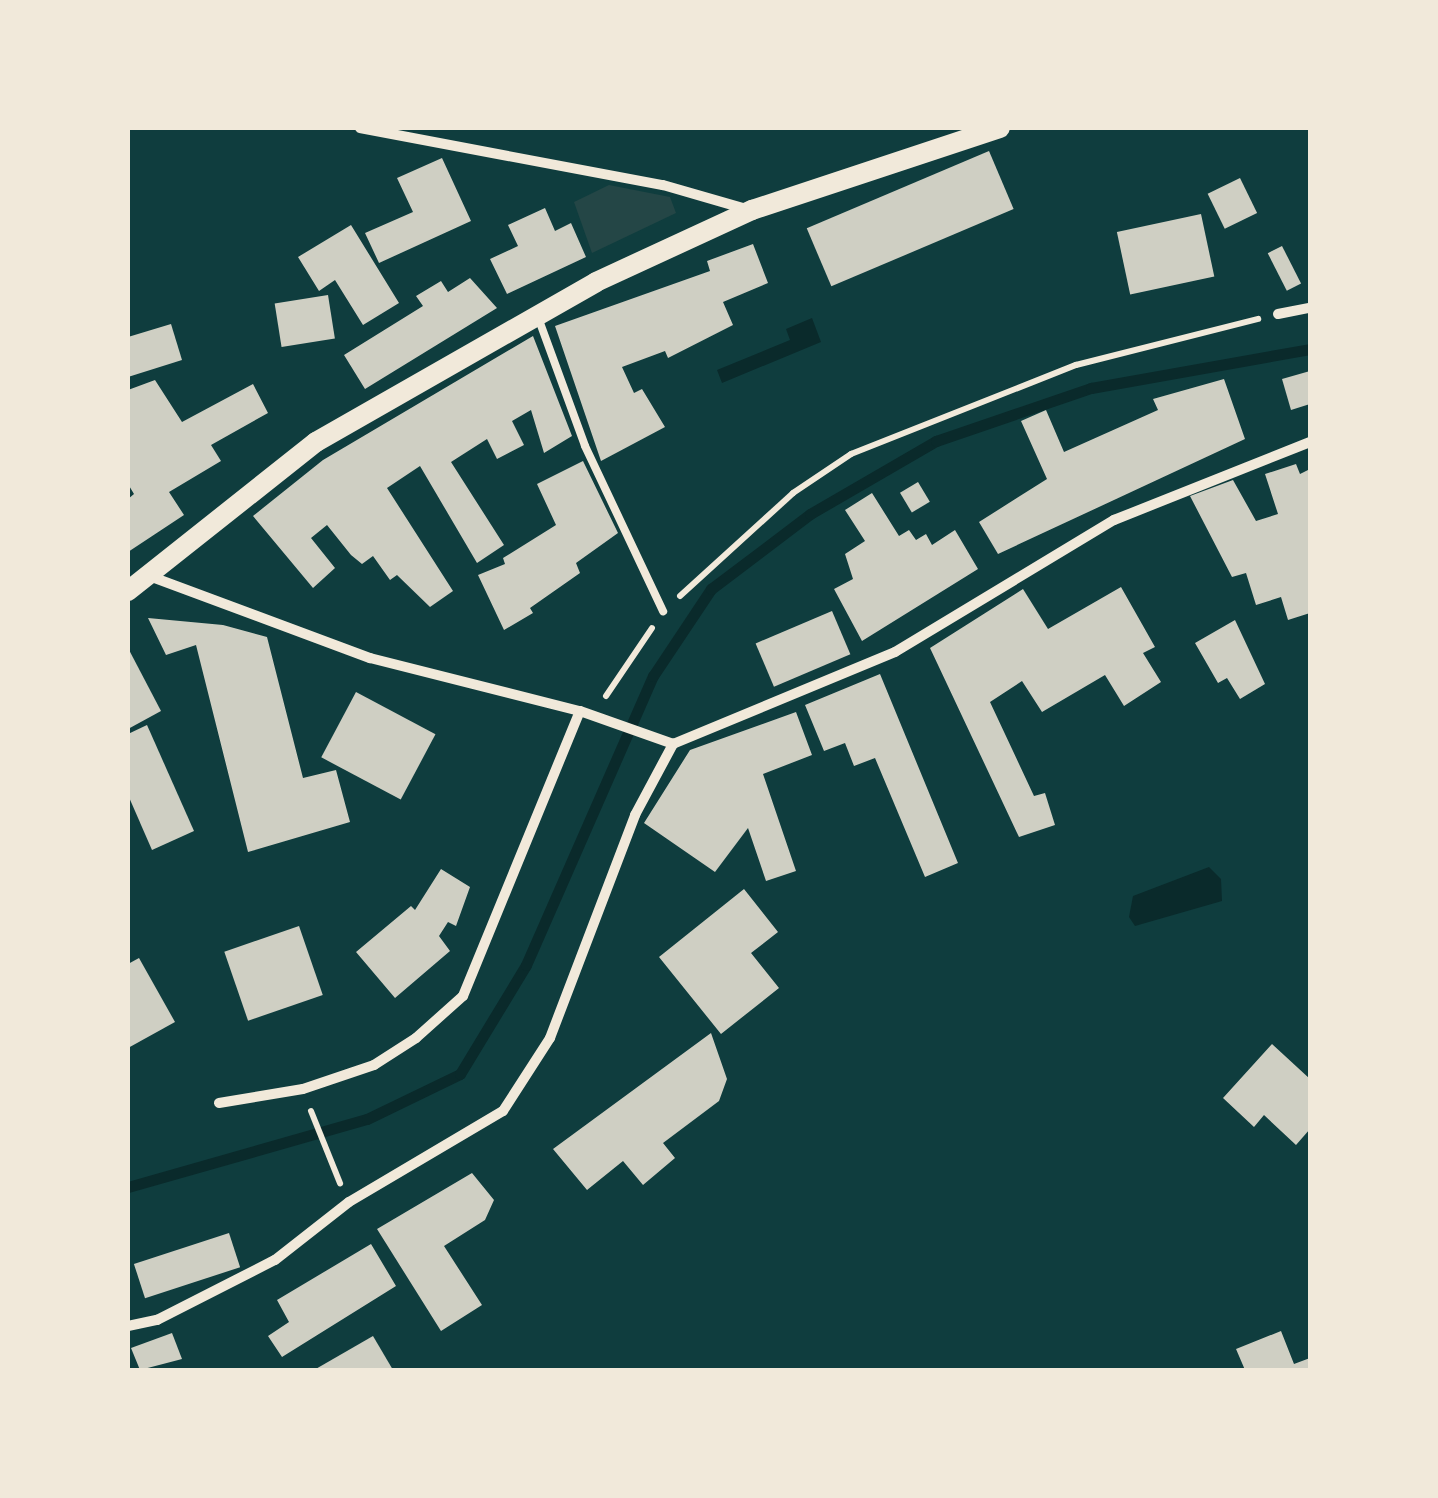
<!DOCTYPE html>
<style>
body{margin:0}
#map{position:relative;width:1438px;height:1498px;overflow:hidden;background:#0f3d3e;font-family:Montserrat,sans-serif}
div>[style]{position:absolute}
[style*='--x']{left:calc(var(--x)*1px);top:calc(var(--y)*1px);width:calc(var(--w)*1px);rotate:calc(var(--a)*1deg)}
.green>*{inset:0;background:#244646}
.water>*{inset:0;background:#0a2a2b}
.stream>*{height:11px;margin:-5.5px;padding:0 5.5px;transform-origin:5.5px;border-radius:5.5px;background:#0a2a2b}
.building>*{inset:0;background:#cfcfc3;transform-origin:0 0}
.path>*{height:6px;margin:-3px;padding:0 3px;transform-origin:3px;border-radius:3px;background:#f1e9da}
.service>*{height:8px;margin:-4px;padding:0 4px;transform-origin:4px;border-radius:4px;background:#f1e9da}
.minor>*{height:10px;margin:-5px;padding:0 5px;transform-origin:5px;border-radius:5px;background:#f1e9da}
.secondary>*{height:20px;margin:-10px;padding:0 10px;transform-origin:10px;border-radius:10px;background:#f1e9da}
span{translate:-50% -50%;white-space:nowrap;text-align:center;line-height:1.15;-webkit-text-stroke:8px #f1e9da;paint-order:stroke}
.frame{position:absolute;inset:0;border:130px solid #f1e9da;pointer-events:none}
</style>
<div id="map">
<div class="green">
<i style="clip-path:polygon(609px 185px,670px 197px,676px 213px,592px 253px,574px 202px)"></i>
</div>
<div class="water">
<i style="clip-path:polygon(812px 318px,821px 342px,722px 383px,717px 370px,790px 340px,786px 329px)"></i>
<i style="clip-path:polygon(1209px 867px,1221px 879px,1222px 901px,1135px 926px,1129px 917px,1133px 896px)"></i>
</div>
<div class="stream">
<i style="--x:128;--y:1187;--w:248;--a:-15.9"></i>
<i style="--x:367;--y:1119;--w:103;--a:-25.8"></i>
<i style="--x:460;--y:1074;--w:127;--a:-58.8"></i>
<i style="--x:526;--y:965;--w:316;--a:-66.3"></i>
<i style="--x:653;--y:676;--w:105;--a:-56.3"></i>
<i style="--x:711;--y:589;--w:124;--a:-37.1"></i>
<i style="--x:810;--y:514;--w:146;--a:-30.1"></i>
<i style="--x:936;--y:441;--w:164;--a:-18.9"></i>
<i style="--x:1091;--y:388;--w:222;--a:-10.1"></i>
</div>
<div class="building">
<i style="left:989px;top:151px;width:63px;height:198px;rotate:67deg"></i>
<i style="clip-path:polygon(442px 158px,471px 221px,379px 263px,365px 233px,413px 212px,397px 178px)"></i>
<i style="left:1240px;top:178px;width:39px;height:36px;rotate:64deg"></i>
<i style="clip-path:polygon(545px 208px,555px 231px,571px 223px,586px 257px,507px 294px,490px 259px,518px 246px,508px 225px)"></i>
<i style="left:1201px;top:214px;width:64px;height:86px;rotate:78deg"></i>
<i style="clip-path:polygon(351px 225px,399px 303px,363px 325px,335px 280px,319px 291px,298px 257px)"></i>
<i style="clip-path:polygon(753px 244px,768px 283px,723px 302px,733px 325px,668px 358px,665px 351px,622px 367px,634px 393px,642px 389px,665px 427px,601px 461px,555px 326px,710px 271px,707px 261px)"></i>
<i style="left:1282px;top:246px;width:42px;height:16px;rotate:63deg"></i>
<i style="clip-path:polygon(470px 278px,497px 308px,365px 389px,344px 355px,423px 306px,416px 296px,441px 281px,448px 292px)"></i>
<i style="left:328px;top:295px;width:44px;height:54px;rotate:81deg"></i>
<i style="clip-path:polygon(171px 324px,182px 360px,128px 377px,128px 337px)"></i>
<i style="clip-path:polygon(533px 336px,572px 436px,544px 453px,531px 410px,512px 421px,524px 445px,497px 459px,487px 439px,451px 462px,504px 545px,477px 563px,420px 466px,387px 488px,453px 591px,430px 607px,397px 575px,390px 580px,373px 556px,362px 564px,351px 555px,327px 525px,311px 538px,335px 568px,313px 588px,253px 516px,323px 460px)"></i>
<i style="clip-path:polygon(1310px 371px,1310px 404px,1291px 410px,1282px 379px)"></i>
<i style="clip-path:polygon(1224px 379px,1245px 439px,998px 554px,979px 522px,1047px 479px,1021px 421px,1046px 410px,1064px 452px,1158px 410px,1153px 399px)"></i>
<i style="clip-path:polygon(155px 380px,182px 422px,253px 384px,268px 413px,211px 445px,221px 461px,169px 492px,184px 515px,128px 552px,128px 499px,134px 494px,128px 484px,128px 390px)"></i>
<i style="clip-path:polygon(583px 461px,618px 533px,576px 563px,580px 573px,530px 608px,533px 613px,504px 630px,478px 575px,505px 564px,503px 558px,556px 525px,537px 484px)"></i>
<i style="clip-path:polygon(1296px 464px,1300px 474px,1310px 469px,1310px 613px,1288px 620px,1281px 597px,1256px 605px,1246px 573px,1232px 577px,1190px 496px,1233px 480px,1256px 521px,1278px 514px,1265px 474px)"></i>
<i style="left:918px;top:482px;width:23px;height:21px;rotate:59deg"></i>
<i style="clip-path:polygon(872px 493px,899px 536px,909px 530px,916px 540px,926px 534px,932px 545px,955px 530px,978px 569px,862px 641px,834px 589px,853px 579px,845px 554px,865px 541px,845px 510px)"></i>
<i style="clip-path:polygon(1121px 587px,1155px 647px,1143px 653px,1161px 682px,1124px 706px,1105px 675px,1042px 712px,1022px 681px,990px 702px,1034px 796px,1045px 793px,1055px 825px,1019px 837px,930px 648px,1023px 589px,1048px 629px)"></i>
<i style="left:832px;top:611px;width:47px;height:83px;rotate:67deg"></i>
<i style="clip-path:polygon(148px 618px,223px 625px,267px 637px,303px 778px,336px 770px,350px 822px,248px 852px,196px 645px,166px 655px)"></i>
<i style="clip-path:polygon(1235px 620px,1265px 684px,1240px 699px,1227px 678px,1218px 683px,1195px 643px)"></i>
<i style="clip-path:polygon(128px 648px,161px 711px,128px 729px)"></i>
<i style="clip-path:polygon(880px 674px,958px 863px,925px 877px,875px 758px,854px 766px,845px 743px,824px 751px,805px 705px)"></i>
<i style="left:356px;top:692px;width:90px;height:74px;rotate:28deg"></i>
<i style="clip-path:polygon(796px 712px,812px 755px,763px 774px,796px 871px,766px 881px,748px 828px,715px 872px,644px 823px,690px 750px)"></i>
<i style="clip-path:polygon(147px 725px,194px 831px,152px 850px,128px 795px,128px 734px)"></i>
<i style="clip-path:polygon(441px 869px,470px 887px,456px 926px,448px 922px,439px 936px,450px 951px,395px 998px,356px 952px,411px 906px,415px 910px)"></i>
<i style="clip-path:polygon(744px 889px,778px 932px,751px 953px,779px 988px,721px 1034px,659px 957px)"></i>
<i style="left:299px;top:926px;width:73px;height:79px;rotate:71deg"></i>
<i style="clip-path:polygon(139px 958px,175px 1022px,128px 1048px,128px 964px)"></i>
<i style="clip-path:polygon(711px 1033px,727px 1079px,719px 1101px,663px 1143px,675px 1158px,643px 1185px,623px 1161px,587px 1190px,553px 1149px)"></i>
<i style="clip-path:polygon(1272px 1044px,1310px 1079px,1310px 1129px,1296px 1145px,1264px 1115px,1254px 1127px,1223px 1098px)"></i>
<i style="clip-path:polygon(472px 1173px,494px 1200px,485px 1220px,444px 1246px,482px 1305px,441px 1331px,377px 1229px)"></i>
<i style="left:229px;top:1233px;width:36px;height:100px;rotate:72deg"></i>
<i style="clip-path:polygon(371px 1244px,396px 1286px,282px 1357px,268px 1336px,289px 1322px,277px 1300px)"></i>
<i style="clip-path:polygon(1281px 1331px,1294px 1364px,1310px 1358px,1310px 1370px,1245px 1370px,1236px 1349px)"></i>
<i style="clip-path:polygon(172px 1333px,182px 1359px,140px 1370px,131px 1348px)"></i>
<i style="clip-path:polygon(373px 1336px,393px 1370px,314px 1370px)"></i>
</div>
<div class="path">
<i style="--x:680;--y:596;--w:153;--a:-42.3"></i>
<i style="--x:793;--y:493;--w:70;--a:-33.9"></i>
<i style="--x:851;--y:454;--w:242;--a:-21.6"></i>
<i style="--x:1076;--y:365;--w:188;--a:-14.2"></i>
<i style="--x:606;--y:696;--w:82;--a:-55.9"></i>
<i style="--x:311;--y:1111;--w:78;--a:68.1"></i>
</div>
<div class="service">
<i style="--x:539;--y:320;--w:134;--a:69.9"></i>
<i style="--x:585;--y:446;--w:183;--a:64.7"></i>
</div>
<div class="minor">
<i style="--x:360;--y:128;--w:308;--a:10.7"></i>
<i style="--x:663;--y:185;--w:86;--a:16.1"></i>
<i style="--x:1278;--y:314;--w:33;--a:-11"></i>
<i style="--x:152;--y:577;--w:233;--a:20.4"></i>
<i style="--x:370;--y:658;--w:217;--a:14.2"></i>
<i style="--x:580;--y:711;--w:99;--a:19.5"></i>
<i style="--x:219;--y:1103;--w:85;--a:-9.5"></i>
<i style="--x:303;--y:1089;--w:75;--a:-18.7"></i>
<i style="--x:374;--y:1065;--w:50;--a:-32.7"></i>
<i style="--x:416;--y:1038;--w:63;--a:-41.8"></i>
<i style="--x:463;--y:996;--w:308;--a:-67.7"></i>
<i style="--x:128;--y:1326;--w:30;--a:-12"></i>
<i style="--x:157;--y:1320;--w:132;--a:-27"></i>
<i style="--x:275;--y:1260;--w:94;--a:-38.1"></i>
<i style="--x:349;--y:1202;--w:179;--a:-30.6"></i>
<i style="--x:503;--y:1111;--w:87;--a:-57.2"></i>
<i style="--x:550;--y:1038;--w:239;--a:-69.1"></i>
<i style="--x:635;--y:815;--w:81;--a:-61.8"></i>
<i style="--x:673;--y:744;--w:240;--a:-22.5"></i>
<i style="--x:895;--y:652;--w:256;--a:-31.1"></i>
<i style="--x:1114;--y:520;--w:211;--a:-21.7"></i>
</div>
<div class="secondary">
<i style="--x:128;--y:591;--w:240;--a:-38.4"></i>
<i style="--x:316;--y:442;--w:322;--a:-29.7"></i>
<i style="--x:596;--y:282;--w:172;--a:-24.8"></i>
<i style="--x:752;--y:210;--w:261;--a:-18.3"></i>
</div>
<div class="frame"></div>
</div>
